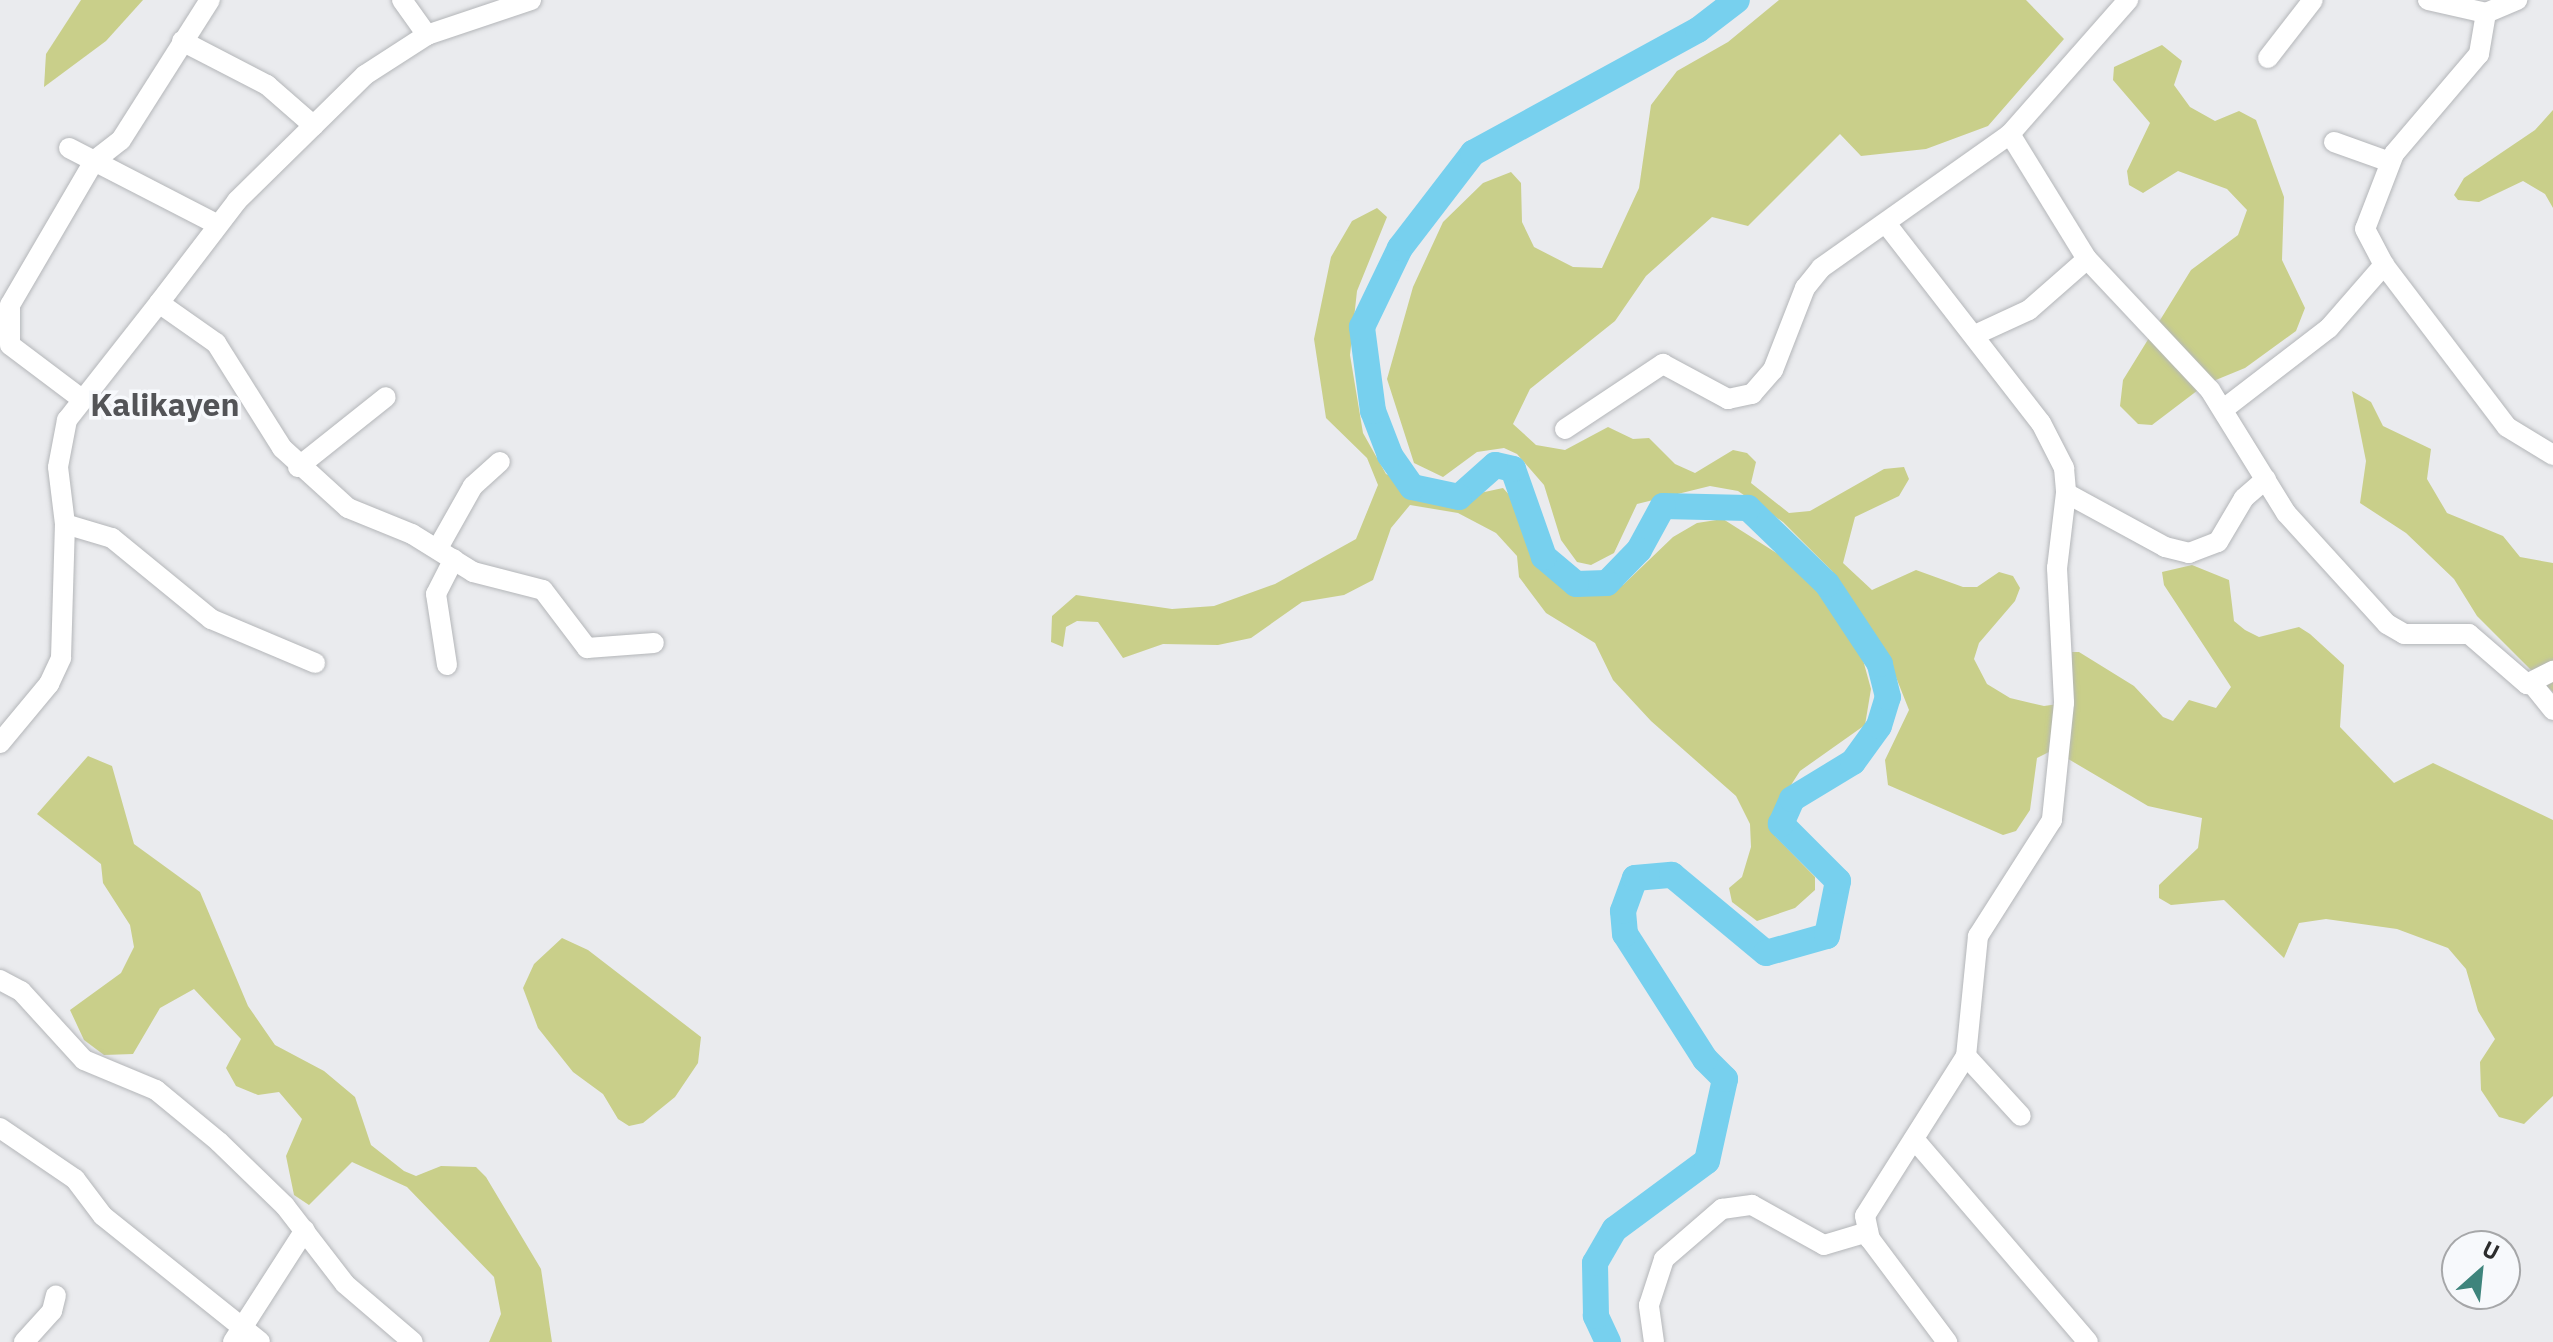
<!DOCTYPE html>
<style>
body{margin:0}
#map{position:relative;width:2553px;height:1342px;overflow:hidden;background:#eaebee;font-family:"IBM Plex Sans",sans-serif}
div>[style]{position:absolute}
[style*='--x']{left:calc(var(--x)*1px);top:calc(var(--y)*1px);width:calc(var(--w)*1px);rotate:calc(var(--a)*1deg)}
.green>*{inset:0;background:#c9cf8a}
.river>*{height:26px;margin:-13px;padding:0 13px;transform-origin:13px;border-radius:13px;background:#77d0ee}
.roads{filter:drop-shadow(0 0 2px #b4b6b9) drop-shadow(0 0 2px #b4b6b9)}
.minor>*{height:20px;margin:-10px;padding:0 10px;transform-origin:10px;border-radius:10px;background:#fff}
span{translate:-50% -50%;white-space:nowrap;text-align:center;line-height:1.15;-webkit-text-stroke:7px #f7f9fc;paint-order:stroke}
.quarter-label{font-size:32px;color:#535457;font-weight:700}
.north{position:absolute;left:2441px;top:1230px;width:80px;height:80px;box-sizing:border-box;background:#f7f9fc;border:2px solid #a6a7a9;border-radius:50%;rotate:27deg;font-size:22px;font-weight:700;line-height:32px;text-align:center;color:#2c2c2d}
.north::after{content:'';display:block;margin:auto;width:28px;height:36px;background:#3e847c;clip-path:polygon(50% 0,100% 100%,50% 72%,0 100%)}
</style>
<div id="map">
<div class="green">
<i style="clip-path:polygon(81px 0,143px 0,106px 41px,44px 87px,46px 54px)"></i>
<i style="clip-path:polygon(1779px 0,2026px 0,2064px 39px,1988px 126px,1926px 149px,1861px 156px,1840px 134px,1748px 226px,1712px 217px,1646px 276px,1615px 321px,1530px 389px,1513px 424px,1536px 445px,1565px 450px,1608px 427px,1633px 439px,1649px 438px,1675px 464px,1695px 473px,1733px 450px,1747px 453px,1756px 462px,1751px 483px,1789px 513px,1810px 511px,1884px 469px,1904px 467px,1909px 479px,1899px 496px,1855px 517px,1843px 563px,1872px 590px,1916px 570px,1963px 587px,1977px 587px,1999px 572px,2013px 576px,2020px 588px,2015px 601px,1979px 643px,1974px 659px,1987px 684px,2010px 698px,2044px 706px,2072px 702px,2072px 652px,2079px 652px,2134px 686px,2163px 717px,2173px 721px,2189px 700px,2216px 708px,2231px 687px,2164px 585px,2162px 572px,2192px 565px,2229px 580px,2234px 621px,2245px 630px,2259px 637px,2299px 627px,2310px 634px,2344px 665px,2340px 727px,2394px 783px,2433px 763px,2553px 820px,2553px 1096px,2524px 1124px,2499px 1117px,2481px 1090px,2480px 1062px,2495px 1039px,2478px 1011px,2466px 969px,2448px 948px,2397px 929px,2326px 919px,2299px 923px,2284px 958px,2224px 900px,2171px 905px,2159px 898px,2159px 885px,2198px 848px,2202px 818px,2148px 806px,2053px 750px,2037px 758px,2030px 810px,2016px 831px,2003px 835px,1888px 785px,1885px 760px,1909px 710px,1888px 657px,1832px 571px,1783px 522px,1738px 491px,1710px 486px,1637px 504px,1614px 553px,1591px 565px,1577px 562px,1561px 540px,1544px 485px,1517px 454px,1504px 448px,1477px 452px,1443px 477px,1414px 463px,1387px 379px,1413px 287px,1443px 222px,1483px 183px,1511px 172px,1521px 183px,1522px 222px,1534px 247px,1573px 267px,1602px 268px,1639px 188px,1651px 105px,1677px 71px,1728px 42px)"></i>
<i style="clip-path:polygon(2162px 45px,2182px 61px,2174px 85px,2190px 107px,2215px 121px,2239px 111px,2256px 120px,2284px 197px,2282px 260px,2305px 308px,2296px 331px,2245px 368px,2206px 384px,2152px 425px,2138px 424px,2120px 406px,2123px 380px,2191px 270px,2238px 235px,2247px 210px,2227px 189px,2178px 171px,2143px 193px,2129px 185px,2127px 171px,2150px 123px,2113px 80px,2114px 67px)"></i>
<i style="clip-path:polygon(2553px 110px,2553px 208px,2545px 194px,2523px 181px,2479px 202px,2458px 200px,2454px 195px,2464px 178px,2535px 130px)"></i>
<i style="clip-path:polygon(1377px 208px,1387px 217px,1357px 291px,1350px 355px,1363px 433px,1386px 474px,1443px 501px,1503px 488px,1522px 509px,1540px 560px,1577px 594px,1623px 585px,1673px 537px,1697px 523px,1723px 519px,1797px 566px,1857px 638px,1871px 689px,1865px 725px,1800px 771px,1775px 810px,1775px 836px,1815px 877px,1815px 890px,1795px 908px,1757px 921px,1732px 902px,1729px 888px,1742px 877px,1751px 847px,1750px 824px,1736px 796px,1651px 721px,1613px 680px,1595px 643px,1546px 613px,1519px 577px,1517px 556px,1496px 533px,1458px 513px,1410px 505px,1391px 528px,1373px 580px,1344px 595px,1302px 602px,1251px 638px,1218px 645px,1163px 644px,1123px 658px,1098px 622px,1077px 621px,1066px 627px,1063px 647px,1051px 642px,1052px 616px,1076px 595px,1172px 609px,1214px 606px,1275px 584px,1356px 539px,1378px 485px,1367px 458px,1326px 418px,1314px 339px,1331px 257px,1352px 221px)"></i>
<i style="clip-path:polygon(2352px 391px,2371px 402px,2383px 426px,2431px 449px,2427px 479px,2447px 513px,2503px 536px,2520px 557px,2553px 563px,2553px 692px,2477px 616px,2454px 579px,2406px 533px,2360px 503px,2366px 461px)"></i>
<i style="clip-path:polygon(88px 756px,112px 766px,134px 844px,200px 892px,248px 1006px,275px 1045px,324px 1071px,355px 1097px,371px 1145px,404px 1171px,416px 1176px,441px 1166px,476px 1167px,486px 1177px,541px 1269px,552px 1342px,489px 1342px,501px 1314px,494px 1277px,407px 1187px,352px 1162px,309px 1205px,294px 1195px,286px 1156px,302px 1119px,279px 1092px,258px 1095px,236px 1086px,226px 1068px,241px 1039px,194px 989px,160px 1008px,133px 1054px,104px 1055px,84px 1040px,70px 1010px,121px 973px,134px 947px,130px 925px,103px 883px,101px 864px,37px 814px)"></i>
<i style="clip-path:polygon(562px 938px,588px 950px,701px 1037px,698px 1063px,675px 1097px,643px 1123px,629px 1126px,618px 1119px,603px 1094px,573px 1072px,538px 1028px,523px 988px,534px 964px)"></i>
</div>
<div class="river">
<i style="--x:1608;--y:1342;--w:29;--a:-115"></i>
<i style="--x:1596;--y:1316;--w:53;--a:-91.1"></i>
<i style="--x:1595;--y:1263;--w:39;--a:-60"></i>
<i style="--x:1615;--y:1229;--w:114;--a:-36.5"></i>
<i style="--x:1707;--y:1161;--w:84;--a:-77.6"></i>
<i style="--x:1725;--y:1079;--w:28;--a:-135"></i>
<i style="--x:1705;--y:1059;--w:148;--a:-122.6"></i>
<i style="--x:1625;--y:934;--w:23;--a:-95"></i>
<i style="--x:1623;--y:911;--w:35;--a:-70"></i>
<i style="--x:1635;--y:878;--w:37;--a:-5"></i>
<i style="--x:1672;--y:875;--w:122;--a:39.7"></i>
<i style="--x:1766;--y:953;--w:63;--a:-15.6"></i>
<i style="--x:1827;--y:936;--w:56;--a:-78.7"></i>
<i style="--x:1838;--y:881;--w:81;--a:-135"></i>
<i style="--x:1781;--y:824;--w:27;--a:-66"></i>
<i style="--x:1792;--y:799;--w:71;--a:-31.2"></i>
<i style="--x:1853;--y:762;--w:44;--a:-54.2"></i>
<i style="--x:1879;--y:726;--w:30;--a:-73"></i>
<i style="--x:1888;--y:697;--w:34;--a:-104"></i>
<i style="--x:1880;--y:664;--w:96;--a:-123.5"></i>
<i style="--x:1827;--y:584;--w:110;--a:-136.1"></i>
<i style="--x:1748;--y:508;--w:85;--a:-178.7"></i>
<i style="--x:1663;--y:506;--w:50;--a:118.6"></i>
<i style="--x:1639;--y:550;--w:46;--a:134.1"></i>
<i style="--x:1607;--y:583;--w:31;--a:178"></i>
<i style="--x:1576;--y:584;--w:42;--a:-139.8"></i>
<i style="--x:1544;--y:557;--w:93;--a:-109.4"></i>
<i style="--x:1513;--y:469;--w:18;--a:-167"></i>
<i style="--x:1495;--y:465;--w:48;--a:138.4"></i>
<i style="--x:1459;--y:497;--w:48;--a:-168"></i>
<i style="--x:1412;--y:487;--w:39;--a:-125"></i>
<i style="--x:1390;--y:455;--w:47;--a:-111.1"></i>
<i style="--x:1373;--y:411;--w:85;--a:-97.5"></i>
<i style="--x:1362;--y:327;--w:88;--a:-64.3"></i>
<i style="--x:1400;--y:248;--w:120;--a:-52.5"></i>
<i style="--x:1473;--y:153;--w:256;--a:-28.7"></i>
<i style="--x:1698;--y:30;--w:49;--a:-37.6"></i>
</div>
<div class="roads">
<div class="minor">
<i style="--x:402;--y:0;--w:43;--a:54.5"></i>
<i style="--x:531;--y:0;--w:110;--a:161.4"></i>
<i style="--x:427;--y:35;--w:74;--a:147.2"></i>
<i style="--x:365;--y:75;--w:180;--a:135.5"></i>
<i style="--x:237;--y:201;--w:128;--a:127.4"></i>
<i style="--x:159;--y:303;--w:70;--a:35.1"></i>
<i style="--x:216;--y:343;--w:124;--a:57.8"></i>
<i style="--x:282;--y:448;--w:89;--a:42.3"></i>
<i style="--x:348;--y:508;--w:69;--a:22.1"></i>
<i style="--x:412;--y:534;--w:72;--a:31.9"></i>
<i style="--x:473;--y:572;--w:72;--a:14.4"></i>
<i style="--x:543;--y:590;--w:73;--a:52.8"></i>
<i style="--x:587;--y:648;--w:67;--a:-4.3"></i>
<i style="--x:2428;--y:0;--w:59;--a:12.6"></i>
<i style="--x:2486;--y:13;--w:34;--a:-23"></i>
<i style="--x:2486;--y:13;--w:42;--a:99.7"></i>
<i style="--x:2479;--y:54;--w:131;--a:130.4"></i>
<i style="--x:2394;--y:154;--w:80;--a:111.1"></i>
<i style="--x:2365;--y:229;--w:41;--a:62.2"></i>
<i style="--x:2384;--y:265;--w:203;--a:52.8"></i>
<i style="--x:2507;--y:427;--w:54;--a:31.3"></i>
<i style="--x:182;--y:41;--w:96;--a:27.4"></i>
<i style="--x:267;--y:85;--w:62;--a:41.1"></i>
<i style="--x:2268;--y:58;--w:73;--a:-52.2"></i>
<i style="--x:2010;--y:134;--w:147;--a:58.4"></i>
<i style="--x:2087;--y:259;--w:180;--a:46.8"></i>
<i style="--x:2210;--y:390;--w:145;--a:58.3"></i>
<i style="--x:2286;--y:513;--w:150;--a:47.7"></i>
<i style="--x:2387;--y:624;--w:20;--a:30"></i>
<i style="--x:2404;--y:634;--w:65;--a:0"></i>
<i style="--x:2469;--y:634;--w:77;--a:40.8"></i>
<i style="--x:2527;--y:684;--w:29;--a:-27"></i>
<i style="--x:2334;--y:142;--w:59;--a:19.7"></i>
<i style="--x:69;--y:148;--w:165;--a:27.3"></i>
<i style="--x:1888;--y:226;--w:249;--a:52.2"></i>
<i style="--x:2041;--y:423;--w:51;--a:62.9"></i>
<i style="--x:2064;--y:468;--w:25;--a:85"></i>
<i style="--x:2066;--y:493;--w:76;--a:96.8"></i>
<i style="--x:2057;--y:568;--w:135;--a:87"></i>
<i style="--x:2064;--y:703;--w:118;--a:95.9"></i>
<i style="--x:2052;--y:820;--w:138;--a:122.5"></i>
<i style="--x:1978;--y:936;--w:121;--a:95.7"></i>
<i style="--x:1966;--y:1056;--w:189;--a:122.3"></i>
<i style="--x:1865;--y:1216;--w:24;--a:78"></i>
<i style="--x:1870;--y:1239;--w:129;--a:53.2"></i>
<i style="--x:1977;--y:334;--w:57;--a:-24.8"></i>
<i style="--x:2029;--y:310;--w:77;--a:-41.3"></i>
<i style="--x:79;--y:397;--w:86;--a:-143"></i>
<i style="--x:10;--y:345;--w:40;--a:-90"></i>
<i style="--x:10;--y:305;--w:167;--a:-59.7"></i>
<i style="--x:94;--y:161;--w:34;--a:-38"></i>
<i style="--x:121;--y:140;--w:166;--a:-57.6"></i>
<i style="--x:2225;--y:408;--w:131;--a:-37.6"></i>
<i style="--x:2329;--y:328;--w:84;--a:-48.9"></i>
<i style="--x:1565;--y:429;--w:118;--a:-33.6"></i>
<i style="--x:1663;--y:364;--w:74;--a:28.3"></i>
<i style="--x:1728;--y:399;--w:25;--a:-12"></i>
<i style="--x:1752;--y:394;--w:32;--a:-49"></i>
<i style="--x:1773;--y:370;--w:88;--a:-68.7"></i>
<i style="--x:1805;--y:288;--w:26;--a:-51"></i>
<i style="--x:1821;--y:268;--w:232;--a:-35.3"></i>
<i style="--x:2010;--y:134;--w:179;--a:-48.6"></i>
<i style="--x:298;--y:467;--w:112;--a:-38.5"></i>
<i style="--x:2066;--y:493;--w:113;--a:28.6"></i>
<i style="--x:2165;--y:547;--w:25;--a:14"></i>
<i style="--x:2189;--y:553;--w:31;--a:-21"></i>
<i style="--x:2218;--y:542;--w:51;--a:-59.4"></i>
<i style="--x:2244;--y:498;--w:29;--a:-41"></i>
<i style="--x:65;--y:524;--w:49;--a:16.6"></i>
<i style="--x:112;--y:538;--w:128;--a:39.3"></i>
<i style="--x:211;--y:619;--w:113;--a:22.9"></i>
<i style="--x:438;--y:548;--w:71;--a:-60.6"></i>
<i style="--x:473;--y:486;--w:36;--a:-42"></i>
<i style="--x:447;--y:665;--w:72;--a:-98.8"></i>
<i style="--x:436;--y:594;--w:39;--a:-63"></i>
<i style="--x:2533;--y:685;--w:32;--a:51"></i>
<i style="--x:0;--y:743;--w:77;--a:-50.3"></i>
<i style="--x:49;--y:684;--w:29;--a:-65"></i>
<i style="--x:61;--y:658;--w:134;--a:-88.3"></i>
<i style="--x:65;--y:524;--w:57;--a:-97"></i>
<i style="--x:58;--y:467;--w:48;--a:-79.2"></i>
<i style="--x:67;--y:420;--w:149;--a:-51.8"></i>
<i style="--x:0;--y:980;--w:24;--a:28"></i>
<i style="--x:21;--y:991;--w:93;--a:47.6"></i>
<i style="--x:84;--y:1060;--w:78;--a:22.6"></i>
<i style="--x:156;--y:1090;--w:82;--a:39.5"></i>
<i style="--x:219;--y:1142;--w:92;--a:44.1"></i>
<i style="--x:285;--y:1206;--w:98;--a:52.4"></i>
<i style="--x:345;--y:1284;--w:89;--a:40.5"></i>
<i style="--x:1966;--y:1056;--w:81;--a:47.5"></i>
<i style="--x:0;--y:1128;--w:91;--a:34.2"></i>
<i style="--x:75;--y:1179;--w:46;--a:52.9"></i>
<i style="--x:103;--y:1216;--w:201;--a:38.7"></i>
<i style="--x:1914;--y:1139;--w:267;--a:49.4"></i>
<i style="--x:24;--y:1342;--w:42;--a:-47.9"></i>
<i style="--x:52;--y:1311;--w:16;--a:-76"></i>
<i style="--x:233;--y:1342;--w:133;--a:-57.3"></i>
<i style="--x:1654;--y:1342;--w:37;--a:-98"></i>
<i style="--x:1649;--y:1305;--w:48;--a:-71.9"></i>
<i style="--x:1664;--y:1259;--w:77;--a:-40.8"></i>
<i style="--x:1722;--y:1209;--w:30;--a:-8"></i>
<i style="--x:1752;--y:1205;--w:82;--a:29.1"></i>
<i style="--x:1824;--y:1245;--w:46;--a:-16.5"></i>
</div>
</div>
<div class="quarter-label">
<span style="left:165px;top:404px">Kalikayen</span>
</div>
<div class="north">U</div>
</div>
